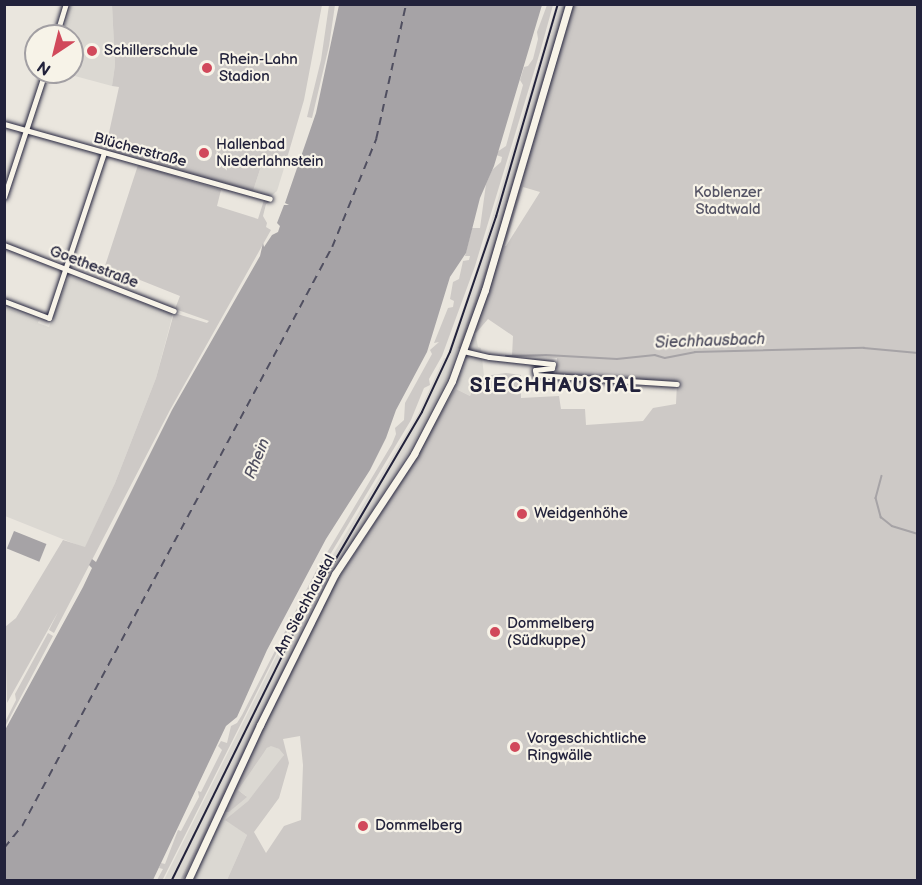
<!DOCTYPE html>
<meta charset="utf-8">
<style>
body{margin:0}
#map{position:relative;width:922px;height:885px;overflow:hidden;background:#eae6de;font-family:"Balsamiq Sans",sans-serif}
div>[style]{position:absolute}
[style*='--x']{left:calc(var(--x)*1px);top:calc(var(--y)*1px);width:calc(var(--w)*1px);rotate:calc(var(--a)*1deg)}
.built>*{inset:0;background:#dbd8d2}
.green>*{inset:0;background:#cdc9c6}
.water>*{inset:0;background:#a6a3a6;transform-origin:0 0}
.stream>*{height:1.5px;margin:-0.75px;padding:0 0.75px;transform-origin:0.75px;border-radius:0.75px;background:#a6a3a6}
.ferry>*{height:1.5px;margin-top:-0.75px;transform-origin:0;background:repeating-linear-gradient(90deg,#504f60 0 8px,transparent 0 14px)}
.roads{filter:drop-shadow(0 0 2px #22223b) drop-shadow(0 0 2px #22223b)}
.minor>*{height:5px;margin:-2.5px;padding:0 2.5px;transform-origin:2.5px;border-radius:2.5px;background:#f7f3e8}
.major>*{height:7px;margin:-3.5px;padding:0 3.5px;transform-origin:3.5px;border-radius:3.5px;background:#f7f3e8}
.rail>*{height:1.5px;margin:-0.75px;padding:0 0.75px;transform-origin:0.75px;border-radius:0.75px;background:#22223b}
.dots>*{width:16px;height:16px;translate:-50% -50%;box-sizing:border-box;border:3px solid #f7f3e8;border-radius:50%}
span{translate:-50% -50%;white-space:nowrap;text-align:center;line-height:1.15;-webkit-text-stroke:4.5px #f7f3e8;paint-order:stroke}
.poi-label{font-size:15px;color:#22223b}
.left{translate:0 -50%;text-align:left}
.street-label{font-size:15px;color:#22223b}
.park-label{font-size:15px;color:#555465}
.water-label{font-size:16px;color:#504f60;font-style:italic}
.district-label{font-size:21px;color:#22223b;font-weight:700;letter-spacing:1.5px}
.frame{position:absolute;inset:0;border:6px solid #22223b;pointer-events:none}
.north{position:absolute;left:24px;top:24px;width:60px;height:60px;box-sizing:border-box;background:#f7f3e8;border:2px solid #a29fa3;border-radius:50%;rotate:215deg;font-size:16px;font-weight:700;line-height:24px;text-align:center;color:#22223b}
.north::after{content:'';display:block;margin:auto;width:21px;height:27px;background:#d1495b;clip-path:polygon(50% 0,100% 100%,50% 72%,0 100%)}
</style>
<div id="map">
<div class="built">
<i style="clip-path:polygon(71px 5px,112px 5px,115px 65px,112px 86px,60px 72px,72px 72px,72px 36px,62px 36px)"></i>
<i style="clip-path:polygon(556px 5px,564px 5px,530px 124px,470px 318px,445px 383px,409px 451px,316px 602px,180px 880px,164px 880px,299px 611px,418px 414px,444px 358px,446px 358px,479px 262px)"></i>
<i style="clip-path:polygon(264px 157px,285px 165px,277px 191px,270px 197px,253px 191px)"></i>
<i style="clip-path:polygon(69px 276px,173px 314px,156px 378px,115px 483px,85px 548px,5px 516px,4px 307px,39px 320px,38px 323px,49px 327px)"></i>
<i style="clip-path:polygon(475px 332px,478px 347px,481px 348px,484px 376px,478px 377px,470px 396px,456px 389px,453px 392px)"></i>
<i style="clip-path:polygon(270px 745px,279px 749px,284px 755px,281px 761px,248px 801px,226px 820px,247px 835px,227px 880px,193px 880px,222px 812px,229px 812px,246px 796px,238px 790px,253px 764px)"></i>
</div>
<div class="green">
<i style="clip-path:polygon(112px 5px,322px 5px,304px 100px,285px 165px,264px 157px,253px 191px,105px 151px,119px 87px,112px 86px,115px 65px)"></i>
<i style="clip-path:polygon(329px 5px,335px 5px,329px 46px,312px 118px,307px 117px,321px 60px)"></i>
<i style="clip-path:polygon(547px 5px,553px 5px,540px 52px,475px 266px,442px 356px,429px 379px,430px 385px,424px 388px,411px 420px,304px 598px,163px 879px,157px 880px,163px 869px,159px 868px,161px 863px,165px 864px,178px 830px,181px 831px,191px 812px,199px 797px,198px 791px,201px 792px,222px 750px,218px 746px,221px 741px,227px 743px,231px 726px,237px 723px,242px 715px,316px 571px,392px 444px,396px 434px,395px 428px,404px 420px,405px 403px,432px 354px,430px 350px,439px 342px,434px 343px,448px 308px,453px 307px,454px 301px,450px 299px,453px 282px,459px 279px,463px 261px,469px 260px,470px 256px,465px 256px,472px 228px,480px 228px,486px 184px,492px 170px,501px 162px,502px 157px,496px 155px,497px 152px,506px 146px,523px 85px,520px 80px,524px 67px,528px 66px,533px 59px,538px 39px,537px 32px)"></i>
<i style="clip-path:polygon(564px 5px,566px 5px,484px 285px,461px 350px,458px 348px,489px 259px)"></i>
<i style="clip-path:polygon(evenodd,572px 5px,917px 5px,917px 880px,227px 880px,247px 835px,225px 820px,248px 801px,284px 755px,279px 749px,271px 746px,267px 748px,238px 790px,247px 797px,229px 812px,223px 812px,240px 774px,327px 596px,407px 473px,453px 392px,456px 389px,470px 396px,478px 377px,506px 373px,521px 375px,521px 398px,559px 396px,561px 409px,585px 409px,586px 425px,643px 421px,653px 408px,676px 404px,677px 382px,556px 374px,557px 358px,512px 356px,513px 336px,488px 319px,476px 333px,475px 332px,572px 5px,523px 187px,540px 192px,506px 246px,505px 246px,523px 187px,572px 5px,300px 736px,303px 765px,301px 820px,284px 826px,266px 853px,254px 832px,279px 798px,289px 763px,283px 739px,300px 736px)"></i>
<i style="clip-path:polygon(138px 165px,221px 190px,217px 206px,258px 219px,264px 200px,270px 202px,266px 204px,263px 216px,267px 223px,266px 227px,271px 230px,170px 410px,54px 633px,49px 630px,58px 612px,7px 703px,5px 627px,16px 618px,63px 540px,85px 547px,115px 483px,156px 378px,174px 313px,207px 323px,209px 321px,175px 309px,180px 296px,105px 266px)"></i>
<i style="clip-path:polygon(330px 578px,201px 844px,183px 880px,180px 880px,275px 684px)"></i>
<i style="clip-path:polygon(48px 633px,53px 636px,6px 725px,5px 722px,16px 700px,15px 694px)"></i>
</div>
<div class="water">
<i style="clip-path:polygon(339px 5px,542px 5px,494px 166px,480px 198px,466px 253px,450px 277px,427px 352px,396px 410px,386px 438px,370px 470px,326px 539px,267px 650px,237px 717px,226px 726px,153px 880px,5px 880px,5px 730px,83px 587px,92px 568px,89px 565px,92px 559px,96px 562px,172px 410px,260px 256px,263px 243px,264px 247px,272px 235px,278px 232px,280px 226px,277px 223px,284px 205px,289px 205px,285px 203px,316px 113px)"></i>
<i style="left:14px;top:531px;width:35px;height:19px;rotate:22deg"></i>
</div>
<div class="stream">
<i style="--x:506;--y:356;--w:40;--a:-1.4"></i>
<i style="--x:546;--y:355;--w:71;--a:3.2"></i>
<i style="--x:617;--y:359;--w:38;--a:-6"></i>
<i style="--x:655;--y:355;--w:10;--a:17"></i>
<i style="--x:665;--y:358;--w:31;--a:-11"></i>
<i style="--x:695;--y:352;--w:169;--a:-1.4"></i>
<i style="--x:864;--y:348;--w:54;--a:5.3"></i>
<i style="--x:882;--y:476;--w:23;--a:105"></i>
<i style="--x:876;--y:498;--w:20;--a:75"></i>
<i style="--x:881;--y:517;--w:14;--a:39"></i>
<i style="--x:892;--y:526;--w:27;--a:17"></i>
</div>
<div class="ferry">
<i style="--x:4;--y:848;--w:28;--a:-51"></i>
<i style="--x:22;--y:826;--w:657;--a:-61.84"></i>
<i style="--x:332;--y:247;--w:117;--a:-67.8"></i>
<i style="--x:376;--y:139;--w:138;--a:-77.5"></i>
</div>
<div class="roads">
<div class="minor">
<i style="--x:56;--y:36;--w:34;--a:-73"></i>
<i style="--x:4;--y:124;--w:276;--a:15.7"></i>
<i style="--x:4;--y:197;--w:132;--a:-71.8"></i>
<i style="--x:4;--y:245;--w:182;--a:21.2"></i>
<i style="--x:4;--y:301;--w:48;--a:20.7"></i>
<i style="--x:49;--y:318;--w:174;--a:-71.6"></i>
<i style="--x:463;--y:351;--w:27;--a:13"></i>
<i style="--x:489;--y:357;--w:64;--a:6.2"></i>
<i style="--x:553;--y:364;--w:4;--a:104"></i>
<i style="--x:552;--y:368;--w:17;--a:173"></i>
<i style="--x:535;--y:370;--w:5;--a:79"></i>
<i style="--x:536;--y:375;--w:141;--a:3.7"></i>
</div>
<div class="major">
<i style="--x:188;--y:880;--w:171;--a:-65.1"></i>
<i style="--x:260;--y:725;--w:169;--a:-63.6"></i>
<i style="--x:335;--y:574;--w:144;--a:-56.6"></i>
<i style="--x:414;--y:454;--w:82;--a:-62.5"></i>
<i style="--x:452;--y:381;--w:97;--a:-70.1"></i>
<i style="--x:485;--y:290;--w:298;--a:-73.6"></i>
</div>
</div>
<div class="rail">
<i style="--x:172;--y:880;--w:288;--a:-63.8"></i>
<i style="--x:299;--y:622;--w:243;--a:-59.6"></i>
<i style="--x:422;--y:412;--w:66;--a:-65"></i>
<i style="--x:450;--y:352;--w:143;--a:-71.2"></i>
<i style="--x:496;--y:217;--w:222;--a:-73.8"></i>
</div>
<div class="dots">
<i style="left:92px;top:51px;background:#d1495b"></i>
<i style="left:207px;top:68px;background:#d1495b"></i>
<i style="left:204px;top:153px;background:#d1495b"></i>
<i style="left:522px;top:514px;background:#d1495b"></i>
<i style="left:495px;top:632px;background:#d1495b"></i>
<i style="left:515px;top:747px;background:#d1495b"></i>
<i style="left:363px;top:826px;background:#d1495b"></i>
</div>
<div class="poi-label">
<span class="left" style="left:104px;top:51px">Schillerschule</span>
<span class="left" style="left:219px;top:68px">Rhein-Lahn<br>Stadion</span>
<span class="left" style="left:216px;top:153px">Hallenbad<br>Niederlahnstein</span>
<span class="left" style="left:534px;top:514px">Weidgenhöhe</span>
<span class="left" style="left:507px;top:632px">Dommelberg<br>(Südkuppe)</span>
<span class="left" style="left:527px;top:747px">Vorgeschichtliche<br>Ringwälle</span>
<span class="left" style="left:375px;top:826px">Dommelberg</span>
</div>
<div class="street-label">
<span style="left:140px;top:150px;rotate:15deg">Blücherstraße</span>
<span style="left:94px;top:267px;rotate:21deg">Goethestraße</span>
<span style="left:305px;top:605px;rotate:-62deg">Am Siechhaustal</span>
</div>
<div class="park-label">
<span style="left:728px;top:201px">Koblenzer<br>Stadtwald</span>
</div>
<div class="water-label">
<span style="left:710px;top:342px;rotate:-2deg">Siechhausbach</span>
<span style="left:258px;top:459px;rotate:-68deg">Rhein</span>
</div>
<div class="district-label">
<span style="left:556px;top:386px">SIECHHAUSTAL</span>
</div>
<div class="frame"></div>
<div class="north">N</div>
</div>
